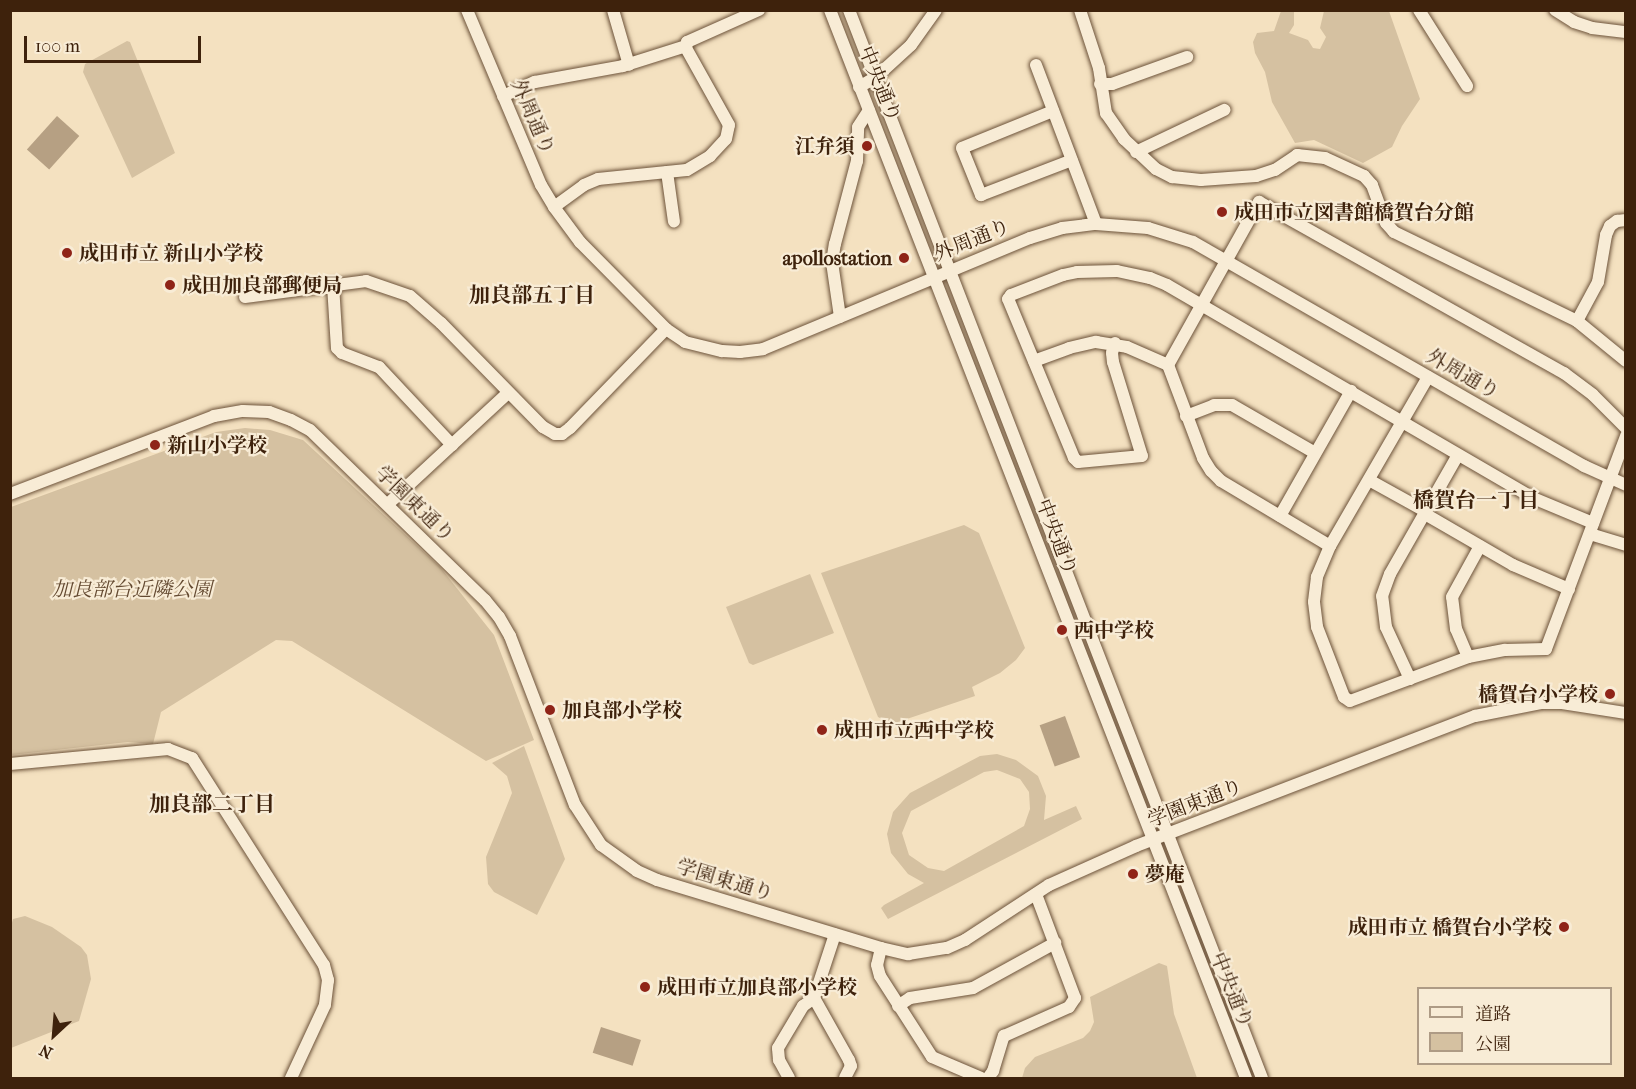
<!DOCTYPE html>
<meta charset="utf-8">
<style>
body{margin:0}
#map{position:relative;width:1636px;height:1089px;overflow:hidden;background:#f4e1c0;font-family:"IM FELL French Canon","Noto Serif JP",serif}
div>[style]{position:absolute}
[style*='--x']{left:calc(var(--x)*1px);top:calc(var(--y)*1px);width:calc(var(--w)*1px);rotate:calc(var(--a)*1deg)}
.green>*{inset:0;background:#d5c1a1}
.water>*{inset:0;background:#b6a083;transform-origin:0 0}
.roads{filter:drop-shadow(0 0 2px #6c5239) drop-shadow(0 0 2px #6c5239)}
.minor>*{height:12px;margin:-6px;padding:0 6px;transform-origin:6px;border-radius:6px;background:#f8ecd6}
.dots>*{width:16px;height:16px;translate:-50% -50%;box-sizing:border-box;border:3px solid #f8ecd6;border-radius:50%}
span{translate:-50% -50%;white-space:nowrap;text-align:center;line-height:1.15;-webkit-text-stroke:4.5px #f8ecd6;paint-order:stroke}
.street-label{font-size:20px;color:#3e220c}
.poi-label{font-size:20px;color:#3e220c;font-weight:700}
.right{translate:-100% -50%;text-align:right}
.left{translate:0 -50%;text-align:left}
.park-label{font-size:20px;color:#644a31;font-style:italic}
.neighbourhood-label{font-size:21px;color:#3e220c;font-weight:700}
.frame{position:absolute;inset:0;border:12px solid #3e220c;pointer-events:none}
.legend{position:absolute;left:1417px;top:987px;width:195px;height:78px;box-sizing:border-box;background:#f8ecd6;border:2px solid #ae9b85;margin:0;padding:8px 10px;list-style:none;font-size:18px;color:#3e220c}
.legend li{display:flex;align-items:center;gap:12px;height:30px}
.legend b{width:30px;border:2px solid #ae9b85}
.north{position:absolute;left:24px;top:1005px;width:60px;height:60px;-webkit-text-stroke:4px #f8ecd6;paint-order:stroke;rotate:206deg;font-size:16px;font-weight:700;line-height:24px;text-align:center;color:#3e220c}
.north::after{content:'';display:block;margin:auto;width:21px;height:27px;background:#3e220c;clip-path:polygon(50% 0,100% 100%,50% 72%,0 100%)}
.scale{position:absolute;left:24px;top:36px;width:177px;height:27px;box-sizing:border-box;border:3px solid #3e220c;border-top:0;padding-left:8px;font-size:18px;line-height:21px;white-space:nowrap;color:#3e220c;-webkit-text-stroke:4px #f8ecd6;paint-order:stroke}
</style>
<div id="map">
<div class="green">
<i style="clip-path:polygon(1281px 11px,1294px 12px,1294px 25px,1289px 33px,1308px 40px,1313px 48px,1320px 49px,1326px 37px,1320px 28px,1324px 11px,1389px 11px,1420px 99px,1402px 126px,1392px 147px,1363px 163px,1314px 140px,1295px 143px,1272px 102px,1265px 72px,1255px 53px,1253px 42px,1257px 33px,1274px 31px)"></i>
<i style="clip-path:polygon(127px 41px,130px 42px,175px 153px,132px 178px,83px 72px,85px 64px)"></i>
<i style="clip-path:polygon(245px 428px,270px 430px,303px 440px,440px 567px,494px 635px,534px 740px,486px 761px,292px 641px,276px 640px,161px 712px,153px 744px,128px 742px,11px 755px,11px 507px,216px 432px)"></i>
<i style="clip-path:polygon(964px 525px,979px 533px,1025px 648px,1016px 660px,1000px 673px,972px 687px,975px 696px,892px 724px,878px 717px,821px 573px)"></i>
<i style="clip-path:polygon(810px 574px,834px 633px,753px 665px,749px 663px,726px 607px)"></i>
<i style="clip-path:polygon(524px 746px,565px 859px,537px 915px,494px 892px,488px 884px,486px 857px,512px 793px,507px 776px,492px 763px)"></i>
<i style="clip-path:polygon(evenodd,997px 754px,1016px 760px,1038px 776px,1046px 796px,1044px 820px,1076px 806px,1082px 819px,888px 919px,881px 908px,884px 905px,924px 883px,908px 874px,891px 853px,887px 834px,893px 812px,910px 793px,980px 756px,997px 754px,997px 770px,1020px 779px,1029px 792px,1030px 809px,1024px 826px,944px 871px,928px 868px,909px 855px,902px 833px,911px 811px,984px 772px,997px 770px)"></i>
<i style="clip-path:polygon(25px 916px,52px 927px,81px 947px,87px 955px,91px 979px,79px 1021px,11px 1048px,11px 926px,13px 919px)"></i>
<i style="clip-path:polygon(1159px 963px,1167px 966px,1174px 1014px,1197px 1078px,1022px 1078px,1025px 1068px,1035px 1057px,1083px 1038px,1090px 1031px,1094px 1022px,1090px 997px)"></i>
</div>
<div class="water">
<i style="left:57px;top:116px;width:30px;height:45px;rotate:42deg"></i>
<i style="left:1065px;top:716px;width:44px;height:27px;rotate:70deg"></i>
<i style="left:601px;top:1027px;width:42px;height:27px;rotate:18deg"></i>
</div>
<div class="roads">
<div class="minor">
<i style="--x:467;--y:10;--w:190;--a:67.1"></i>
<i style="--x:541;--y:185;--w:26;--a:59"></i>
<i style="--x:554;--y:207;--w:44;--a:53.4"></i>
<i style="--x:580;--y:242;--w:122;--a:45.3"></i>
<i style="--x:666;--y:329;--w:23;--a:34"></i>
<i style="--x:685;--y:342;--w:38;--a:14"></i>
<i style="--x:722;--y:351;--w:18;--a:3"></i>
<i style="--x:740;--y:352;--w:23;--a:-7"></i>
<i style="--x:763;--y:349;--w:289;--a:-22.6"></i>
<i style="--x:1030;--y:238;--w:34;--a:-17"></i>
<i style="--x:1062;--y:228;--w:34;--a:-7"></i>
<i style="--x:1096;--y:224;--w:52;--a:4.4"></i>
<i style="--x:1148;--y:228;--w:47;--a:17.3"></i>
<i style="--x:1193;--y:242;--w:451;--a:29.8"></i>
<i style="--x:1584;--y:466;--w:46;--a:24.3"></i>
<i style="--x:613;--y:10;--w:57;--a:73.8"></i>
<i style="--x:830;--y:10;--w:1146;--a:68.72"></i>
<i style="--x:849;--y:10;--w:1145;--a:68.86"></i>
<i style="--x:1080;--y:10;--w:61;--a:71.9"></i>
<i style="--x:1099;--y:68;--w:46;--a:81.2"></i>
<i style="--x:1106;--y:113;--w:32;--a:55"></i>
<i style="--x:1124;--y:139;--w:44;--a:43.2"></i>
<i style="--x:1156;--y:169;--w:18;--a:27"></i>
<i style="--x:1172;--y:177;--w:29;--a:6"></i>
<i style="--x:1201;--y:180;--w:55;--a:-4.2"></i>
<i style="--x:1256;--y:176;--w:20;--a:-18"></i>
<i style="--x:1275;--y:170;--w:27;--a:-34"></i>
<i style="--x:1297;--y:155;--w:28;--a:6"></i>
<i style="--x:1325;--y:158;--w:43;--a:24.8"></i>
<i style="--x:1364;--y:176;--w:12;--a:48"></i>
<i style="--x:1372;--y:185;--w:40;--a:69.8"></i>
<i style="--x:1386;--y:223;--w:12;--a:48"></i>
<i style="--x:1394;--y:232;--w:203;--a:25.9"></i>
<i style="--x:1577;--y:321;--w:63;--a:39.2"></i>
<i style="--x:1419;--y:10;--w:90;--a:57.7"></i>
<i style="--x:1555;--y:10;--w:22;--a:32"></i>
<i style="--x:1574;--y:22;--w:19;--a:18"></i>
<i style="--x:1592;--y:28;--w:34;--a:7"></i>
<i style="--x:1036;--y:65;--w:170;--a:69.3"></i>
<i style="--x:1100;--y:84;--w:12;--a:0"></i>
<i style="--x:1112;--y:84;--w:80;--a:-19.8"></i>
<i style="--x:859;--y:87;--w:20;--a:-30"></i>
<i style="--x:876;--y:77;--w:47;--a:-42.4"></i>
<i style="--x:911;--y:45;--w:43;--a:-54.5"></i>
<i style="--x:503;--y:96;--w:35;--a:-24"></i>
<i style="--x:535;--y:82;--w:89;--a:-10.3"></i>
<i style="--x:623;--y:66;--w:66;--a:-17.6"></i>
<i style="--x:1053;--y:111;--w:98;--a:157.9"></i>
<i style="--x:962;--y:148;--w:51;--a:68"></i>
<i style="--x:981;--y:195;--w:97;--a:-21"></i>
<i style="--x:1136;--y:152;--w:98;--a:-25.5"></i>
<i style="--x:667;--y:172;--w:50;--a:82"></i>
<i style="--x:554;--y:207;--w:37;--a:-36"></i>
<i style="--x:584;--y:185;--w:15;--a:-23"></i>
<i style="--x:598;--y:179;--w:89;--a:-5.8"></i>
<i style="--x:687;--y:170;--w:27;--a:-31"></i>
<i style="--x:710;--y:156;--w:23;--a:-47"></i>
<i style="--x:726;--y:139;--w:14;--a:-78"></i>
<i style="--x:729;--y:125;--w:88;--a:-119.2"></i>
<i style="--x:686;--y:48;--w:6;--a:-81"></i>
<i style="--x:687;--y:42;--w:79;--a:-24"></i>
<i style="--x:333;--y:285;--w:63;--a:86.4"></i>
<i style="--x:337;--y:348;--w:7;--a:45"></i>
<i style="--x:342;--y:353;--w:40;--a:21"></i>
<i style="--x:379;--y:367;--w:107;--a:46.9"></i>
<i style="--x:245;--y:297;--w:122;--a:-7.5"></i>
<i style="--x:366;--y:281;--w:46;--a:18.8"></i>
<i style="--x:410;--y:296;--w:41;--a:41.1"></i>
<i style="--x:441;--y:323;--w:146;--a:45.6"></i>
<i style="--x:543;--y:427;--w:14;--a:30"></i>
<i style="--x:555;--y:434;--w:7;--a:0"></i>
<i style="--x:562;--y:434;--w:10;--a:-37"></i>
<i style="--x:570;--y:428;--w:138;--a:-45.9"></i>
<i style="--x:840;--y:317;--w:56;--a:-98.3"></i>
<i style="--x:832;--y:262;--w:18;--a:-81"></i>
<i style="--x:835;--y:244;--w:86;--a:-75.2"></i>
<i style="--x:857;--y:161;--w:34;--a:-88"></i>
<i style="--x:858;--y:127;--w:20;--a:-57"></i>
<i style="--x:1577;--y:321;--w:44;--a:-61.7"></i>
<i style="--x:1598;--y:282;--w:48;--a:-80.3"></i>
<i style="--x:1606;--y:235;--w:10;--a:-66"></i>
<i style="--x:1610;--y:226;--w:9;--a:-36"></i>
<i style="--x:1617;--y:221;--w:9;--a:-6"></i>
<i style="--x:1115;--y:343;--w:10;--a:107"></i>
<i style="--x:1112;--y:353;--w:9;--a:84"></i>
<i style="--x:1113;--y:362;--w:98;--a:72.9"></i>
<i style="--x:1142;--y:456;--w:64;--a:174.6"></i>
<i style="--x:1078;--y:462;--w:6;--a:-135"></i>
<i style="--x:1074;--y:458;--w:172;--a:-112.5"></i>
<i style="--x:1008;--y:299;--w:5;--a:-53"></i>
<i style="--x:1011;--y:295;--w:56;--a:-21"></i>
<i style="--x:1063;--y:275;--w:14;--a:-12"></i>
<i style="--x:1077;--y:272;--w:40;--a:-1.4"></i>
<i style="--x:1117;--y:271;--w:34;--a:12"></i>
<i style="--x:1150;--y:278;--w:18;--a:22"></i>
<i style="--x:1167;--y:285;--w:423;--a:30.2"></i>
<i style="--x:1533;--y:498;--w:65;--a:22.6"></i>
<i style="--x:1034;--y:361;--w:37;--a:-20"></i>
<i style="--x:1069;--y:348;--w:28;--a:-13"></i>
<i style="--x:1096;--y:342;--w:31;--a:9"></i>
<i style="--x:1127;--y:347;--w:45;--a:23.7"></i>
<i style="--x:1428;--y:377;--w:195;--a:120.1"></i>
<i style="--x:1330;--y:546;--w:34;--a:113"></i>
<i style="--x:1317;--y:577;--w:25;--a:97"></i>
<i style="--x:1314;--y:602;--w:25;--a:83"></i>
<i style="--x:1317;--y:627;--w:75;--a:68.9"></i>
<i style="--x:1344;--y:697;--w:7;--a:34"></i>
<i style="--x:1350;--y:701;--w:126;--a:-20.4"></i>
<i style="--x:1468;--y:657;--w:38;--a:-11"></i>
<i style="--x:1505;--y:650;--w:41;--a:-1.4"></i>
<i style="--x:1546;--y:649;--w:228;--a:-69.4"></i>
<i style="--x:1186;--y:416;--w:30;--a:-21"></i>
<i style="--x:1214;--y:405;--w:18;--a:0"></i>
<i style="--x:1232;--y:405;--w:96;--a:30"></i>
<i style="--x:1369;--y:480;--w:66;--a:28.9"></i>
<i style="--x:10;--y:494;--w:218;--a:-20.9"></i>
<i style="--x:214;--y:416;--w:29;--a:-10"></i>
<i style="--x:243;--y:411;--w:26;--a:2"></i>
<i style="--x:269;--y:412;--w:23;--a:20"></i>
<i style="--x:291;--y:420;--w:21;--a:28"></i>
<i style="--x:310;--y:430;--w:244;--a:44.2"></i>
<i style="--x:485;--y:600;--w:22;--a:51"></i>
<i style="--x:499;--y:617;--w:22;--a:60"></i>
<i style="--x:510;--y:636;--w:181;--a:69"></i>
<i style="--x:575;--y:805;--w:48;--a:57"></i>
<i style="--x:601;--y:845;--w:44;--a:35.8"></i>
<i style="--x:637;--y:871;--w:22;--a:24"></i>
<i style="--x:657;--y:880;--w:234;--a:16.9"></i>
<i style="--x:881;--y:948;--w:28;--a:13"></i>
<i style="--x:908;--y:954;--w:39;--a:-9"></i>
<i style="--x:947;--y:948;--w:20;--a:-24"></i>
<i style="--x:965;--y:940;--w:100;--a:-33.2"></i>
<i style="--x:1049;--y:885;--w:95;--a:-24.1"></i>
<i style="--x:1136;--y:846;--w:363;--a:-21"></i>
<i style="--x:1475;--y:716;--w:67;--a:-11.1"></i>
<i style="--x:1541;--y:703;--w:21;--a:0"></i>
<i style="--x:1562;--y:703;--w:65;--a:8.9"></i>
<i style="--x:388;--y:504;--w:163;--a:-42.8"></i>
<i style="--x:1425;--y:514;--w:102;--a:30.1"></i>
<i style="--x:1513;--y:565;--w:61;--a:23.2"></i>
<i style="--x:1280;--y:516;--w:144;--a:-60.4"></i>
<i style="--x:1590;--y:534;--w:38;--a:17"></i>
<i style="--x:1330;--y:546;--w:127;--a:-149.2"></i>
<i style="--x:1221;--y:481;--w:14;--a:-135"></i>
<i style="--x:1211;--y:471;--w:15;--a:-122"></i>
<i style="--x:1203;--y:458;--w:99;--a:-110.6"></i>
<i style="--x:1168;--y:365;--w:187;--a:-60.8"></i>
<i style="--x:1259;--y:202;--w:350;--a:29.3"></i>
<i style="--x:1564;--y:373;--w:36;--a:37"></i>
<i style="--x:1593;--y:395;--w:47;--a:45"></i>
<i style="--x:1468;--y:657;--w:30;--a:-113"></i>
<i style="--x:1456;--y:629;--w:32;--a:-97"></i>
<i style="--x:1452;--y:597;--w:58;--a:-61.2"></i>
<i style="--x:1410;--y:679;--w:57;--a:-114.8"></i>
<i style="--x:1386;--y:627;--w:31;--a:-97"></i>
<i style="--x:1382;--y:596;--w:23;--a:-70"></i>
<i style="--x:1390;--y:574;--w:137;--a:-60.3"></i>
<i style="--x:10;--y:764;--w:159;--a:-5.4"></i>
<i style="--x:168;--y:749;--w:26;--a:21"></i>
<i style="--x:192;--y:758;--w:246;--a:57.5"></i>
<i style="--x:324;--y:965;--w:16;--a:75"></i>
<i style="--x:328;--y:980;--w:25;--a:97"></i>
<i style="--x:325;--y:1005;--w:81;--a:115"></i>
<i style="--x:881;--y:948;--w:17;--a:103"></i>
<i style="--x:877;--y:965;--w:11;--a:75"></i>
<i style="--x:880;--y:976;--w:96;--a:57.3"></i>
<i style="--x:932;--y:1057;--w:53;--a:23.2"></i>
<i style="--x:814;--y:998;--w:71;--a:60.6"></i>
<i style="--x:849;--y:1060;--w:6;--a:72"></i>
<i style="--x:851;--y:1066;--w:13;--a:117"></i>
<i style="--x:898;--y:1006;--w:14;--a:-34"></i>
<i style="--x:910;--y:998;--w:64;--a:-9"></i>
<i style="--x:973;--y:988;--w:94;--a:-28.8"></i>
<i style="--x:789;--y:1078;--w:21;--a:-119"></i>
<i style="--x:779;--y:1060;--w:12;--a:-95"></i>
<i style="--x:778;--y:1048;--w:49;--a:-59.2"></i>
<i style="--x:803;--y:1006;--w:14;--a:-36"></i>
<i style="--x:814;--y:998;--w:67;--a:-71.8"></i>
<i style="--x:988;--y:1078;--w:9;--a:-54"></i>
<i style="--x:993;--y:1071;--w:37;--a:-73"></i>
<i style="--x:1004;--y:1036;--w:71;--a:-24"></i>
<i style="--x:1069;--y:1007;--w:11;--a:-56"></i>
<i style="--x:1075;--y:998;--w:111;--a:-110.6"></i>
</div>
</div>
<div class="dots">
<i style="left:867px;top:146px;background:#8f2418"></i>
<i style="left:1222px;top:212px;background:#8f2418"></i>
<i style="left:67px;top:253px;background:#8f2418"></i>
<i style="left:904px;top:258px;background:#8f2418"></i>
<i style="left:170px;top:285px;background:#8f2418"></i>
<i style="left:155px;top:445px;background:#8f2418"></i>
<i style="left:1062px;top:630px;background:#8f2418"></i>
<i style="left:1610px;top:694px;background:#8f2418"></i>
<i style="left:550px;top:710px;background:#8f2418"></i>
<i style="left:822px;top:730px;background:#8f2418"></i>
<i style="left:1133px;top:874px;background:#8f2418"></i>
<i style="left:1564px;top:927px;background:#8f2418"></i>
<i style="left:645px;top:987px;background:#8f2418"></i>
</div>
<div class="street-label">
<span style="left:880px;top:84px;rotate:68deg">中央通り</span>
<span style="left:533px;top:117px;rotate:67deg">外周通り</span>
<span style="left:972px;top:240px;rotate:-22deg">外周通り</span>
<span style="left:1463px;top:374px;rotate:30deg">外周通り</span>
<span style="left:415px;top:504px;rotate:44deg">学園東通り</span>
<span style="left:1057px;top:537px;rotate:69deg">中央通り</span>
<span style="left:1195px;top:803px;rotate:-21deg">学園東通り</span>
<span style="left:725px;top:880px;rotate:17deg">学園東通り</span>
<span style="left:1232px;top:990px;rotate:68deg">中央通り</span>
</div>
<div class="poi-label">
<span class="right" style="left:855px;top:146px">江弁須</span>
<span class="left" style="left:1234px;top:212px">成田市立図書館橋賀台分館</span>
<span class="left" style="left:79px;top:253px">成田市立 新山小学校</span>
<span class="right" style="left:892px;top:258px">apollostation</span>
<span class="left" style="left:182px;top:285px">成田加良部郵便局</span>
<span class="left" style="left:167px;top:445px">新山小学校</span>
<span class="left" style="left:1074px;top:630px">西中学校</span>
<span class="right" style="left:1598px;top:694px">橋賀台小学校</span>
<span class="left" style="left:562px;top:710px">加良部小学校</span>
<span class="left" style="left:834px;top:730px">成田市立西中学校</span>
<span class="left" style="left:1145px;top:874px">夢庵</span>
<span class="right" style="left:1552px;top:927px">成田市立 橋賀台小学校</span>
<span class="left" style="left:657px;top:987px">成田市立加良部小学校</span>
</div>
<div class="park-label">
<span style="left:132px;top:589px">加良部台近隣公園</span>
</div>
<div class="neighbourhood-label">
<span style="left:532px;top:295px">加良部五丁目</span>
<span style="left:1476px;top:500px">橋賀台一丁目</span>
<span style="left:212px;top:804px">加良部二丁目</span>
</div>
<div class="frame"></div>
<ul class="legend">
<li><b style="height:8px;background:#f8ecd6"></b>道路</li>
<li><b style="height:16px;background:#d5c1a1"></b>公園</li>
</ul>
<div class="north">N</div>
<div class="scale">100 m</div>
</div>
